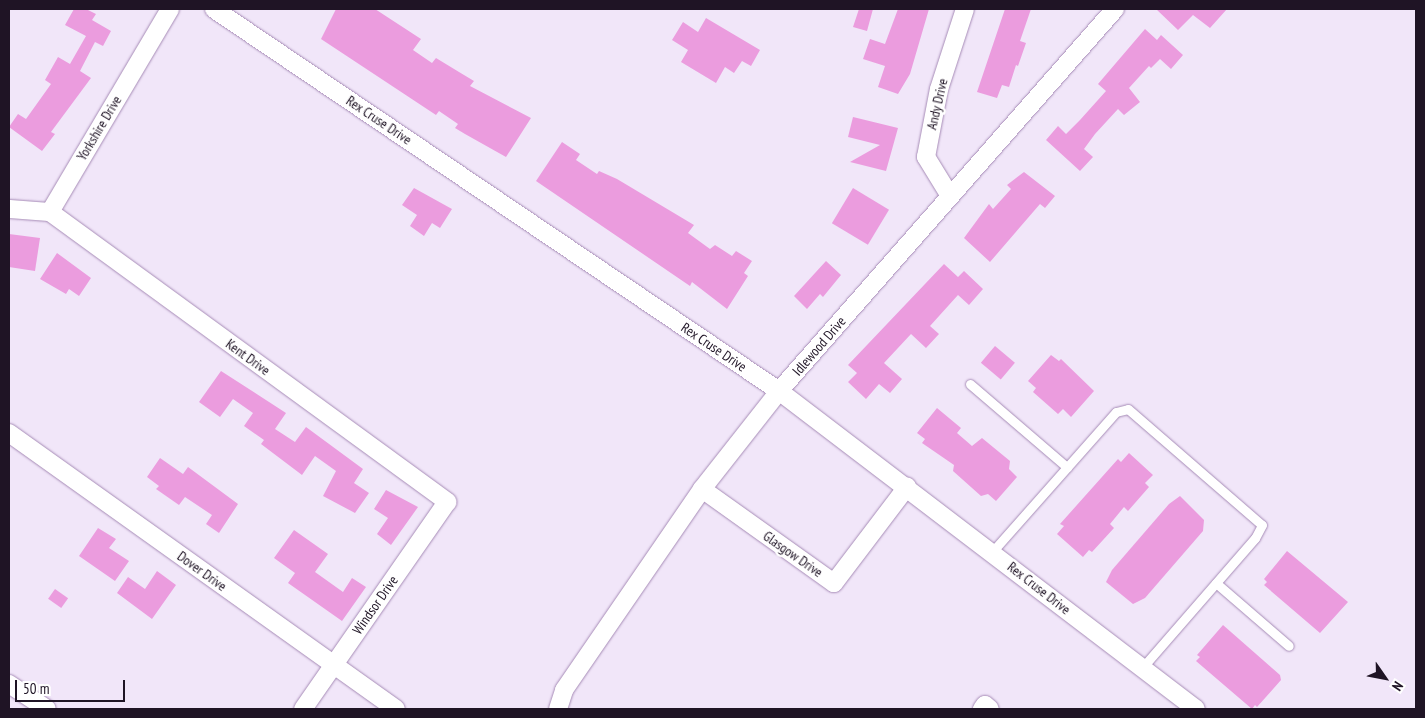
<!DOCTYPE html>
<style>
body{margin:0}
#map{position:relative;width:1425px;height:718px;overflow:hidden;background:#f1e6f9;font-family:"PT Sans Narrow",sans-serif}
div>[style]{position:absolute}
[style*='--x']{left:calc(var(--x)*1px);top:calc(var(--y)*1px);width:calc(var(--w)*1px);rotate:calc(var(--a)*1deg)}
.building>*{inset:0;background:#eb9cde;transform-origin:0 0}
.roads{filter:drop-shadow(0 0 1px #a68bb6) drop-shadow(0 0 1px #a68bb6)}
.lane>*{height:9px;margin:-4.5px;padding:0 4.5px;transform-origin:4.5px;border-radius:4.5px;background:#fff}
.street>*{height:18px;margin:-9px;padding:0 9px;transform-origin:9px;border-radius:9px;background:#fff}
span{translate:-50% -50%;white-space:nowrap;text-align:center;line-height:1.15;-webkit-text-stroke:5px #fff;paint-order:stroke}
.street-label{font-size:14px;color:#1f1425}
.frame{position:absolute;inset:0;border:10px solid #1f1425;pointer-events:none}
.north{position:absolute;left:1360px;top:653px;width:50px;height:50px;-webkit-text-stroke:4px #fff;paint-order:stroke;rotate:123deg;font-size:14px;font-weight:700;line-height:20px;text-align:center;color:#1f1425}
.north::after{content:'';display:block;margin:auto;width:18px;height:22px;background:#1f1425;clip-path:polygon(50% 0,100% 100%,50% 72%,0 100%)}
.scale{position:absolute;left:15px;top:680px;width:110px;height:22px;box-sizing:border-box;border:2px solid #1f1425;border-top:0;padding-left:6px;font-size:15px;line-height:18px;white-space:nowrap;color:#1f1425;-webkit-text-stroke:4px #fff;paint-order:stroke}
</style>
<div id="map">
<div class="building">
<i style="clip-path:polygon(74px 9px,86px 9px,96px 14px,92px 20px,111px 31px,103px 46px,95px 42px,80px 71px,91px 78px,51px 132px,55px 134px,42px 151px,9px 127px,18px 114px,26px 119px,51px 84px,45px 80px,58px 57px,70px 64px,86px 36px,65px 25px)"></i>
<i style="clip-path:polygon(336px 9px,375px 9px,421px 39px,413px 50px,432px 63px,436px 58px,459px 72px,474px 81px,470px 86px,531px 118px,506px 157px,465px 134px,455px 128px,458px 124px,439px 111px,436px 115px,321px 39px)"></i>
<i style="clip-path:polygon(859px 9px,873px 9px,867px 31px,853px 27px)"></i>
<i style="clip-path:polygon(898px 9px,929px 9px,910px 74px,898px 94px,878px 87px,885px 66px,863px 59px,870px 39px,885px 44px)"></i>
<i style="clip-path:polygon(1005px 9px,1031px 9px,1020px 41px,1026px 43px,1018px 66px,1016px 65px,1009px 87px,1002px 85px,997px 98px,977px 92px)"></i>
<i style="clip-path:polygon(1156px 9px,1227px 9px,1210px 28px,1193px 15px,1178px 30px)"></i>
<i style="clip-path:polygon(706px 18px,760px 50px,751px 66px,742px 61px,734px 73px,725px 67px,716px 83px,681px 62px,688px 50px,672px 40px,683px 22px,698px 32px)"></i>
<i style="clip-path:polygon(1145px 29px,1157px 40px,1161px 35px,1183px 55px,1171px 69px,1160px 59px,1151px 68px,1149px 66px,1129px 88px,1140px 102px,1124px 115px,1118px 109px,1095px 134px,1084px 149px,1093px 157px,1080px 171px,1046px 140px,1058px 126px,1066px 134px,1080px 120px,1106px 91px,1098px 84px)"></i>
<i style="clip-path:polygon(853px 117px,898px 128px,886px 171px,850px 162px,880px 145px,848px 137px)"></i>
<i style="clip-path:polygon(562px 142px,580px 154px,576px 160px,597px 174px,599px 171px,617px 179px,694px 225px,688px 233px,710px 249px,715px 245px,732px 256px,736px 251px,752px 261px,744px 273px,748px 276px,727px 309px,692px 282px,690px 286px,536px 181px)"></i>
<i style="clip-path:polygon(1024px 172px,1055px 196px,1045px 208px,1040px 204px,990px 262px,964px 238px,989px 204px,993px 209px,1011px 189px,1007px 185px)"></i>
<i style="clip-path:polygon(414px 188px,452px 209px,440px 228px,432px 223px,424px 236px,410px 226px,417px 215px,402px 205px)"></i>
<i style="left:853px;top:188px;width:42px;height:41px;rotate:31deg"></i>
<i style="clip-path:polygon(9px 234px,40px 238px,35px 271px,9px 267px)"></i>
<i style="clip-path:polygon(57px 253px,91px 278px,79px 296px,69px 289px,66px 294px,40px 279px)"></i>
<i style="clip-path:polygon(826px 261px,841px 275px,823px 297px,820px 294px,807px 309px,794px 296px)"></i>
<i style="clip-path:polygon(944px 264px,958px 277px,964px 271px,983px 289px,969px 305px,958px 295px,930px 326px,939px 334px,926px 348px,911px 334px,884px 363px,902px 379px,890px 393px,879px 384px,866px 399px,848px 382px,857px 373px,848px 365px)"></i>
<i style="left:995px;top:346px;width:26px;height:22px;rotate:40deg"></i>
<i style="clip-path:polygon(1051px 355px,1059px 361px,1061px 359px,1094px 391px,1071px 417px,1063px 409px,1058px 414px,1033px 392px,1036px 388px,1028px 381px)"></i>
<i style="clip-path:polygon(221px 371px,286px 413px,275px 429px,295px 442px,306px 427px,363px 469px,354px 483px,369px 493px,355px 513px,323px 496px,336px 471px,315px 456px,302px 475px,261px 444px,264px 440px,244px 426px,253px 413px,233px 399px,220px 417px,199px 402px)"></i>
<i style="clip-path:polygon(937px 408px,961px 428px,957px 433px,972px 446px,982px 438px,1010px 461px,1009px 469px,1017px 477px,996px 501px,988px 494px,981px 496px,953px 471px,954px 465px,922px 443px,925px 439px,917px 433px)"></i>
<i style="clip-path:polygon(1129px 453px,1153px 475px,1145px 483px,1149px 487px,1128px 511px,1124px 507px,1110px 524px,1114px 528px,1092px 552px,1089px 550px,1083px 557px,1057px 534px,1064px 526px,1060px 524px,1118px 459px,1121px 462px)"></i>
<i style="clip-path:polygon(160px 458px,183px 474px,188px 467px,238px 504px,219px 533px,206px 524px,212px 515px,185px 497px,179px 505px,156px 489px,159px 486px,147px 477px)"></i>
<i style="clip-path:polygon(386px 490px,418px 507px,391px 545px,377px 534px,388px 518px,374px 509px)"></i>
<i style="clip-path:polygon(1180px 496px,1204px 520px,1203px 531px,1145px 598px,1133px 604px,1106px 582px,1112px 570px,1169px 504px)"></i>
<i style="clip-path:polygon(98px 528px,116px 539px,109px 548px,129px 561px,115px 581px,79px 556px)"></i>
<i style="clip-path:polygon(294px 530px,328px 554px,315px 572px,343px 592px,352px 578px,366px 587px,342px 621px,288px 583px,295px 573px,274px 558px)"></i>
<i style="clip-path:polygon(1287px 551px,1348px 602px,1320px 633px,1264px 585px,1267px 582px,1264px 579px)"></i>
<i style="clip-path:polygon(157px 571px,176px 585px,152px 619px,117px 593px,128px 577px,145px 589px)"></i>
<i style="left:55px;top:589px;width:16px;height:12px;rotate:35deg"></i>
<i style="clip-path:polygon(1223px 625px,1280px 675px,1281px 680px,1257px 707px,1255px 705px,1252px 709px,1196px 661px,1200px 657px,1197px 655px)"></i>
</div>
<div class="roads">
<div class="lane">
<i style="--x:970;--y:384;--w:128;--a:40.6"></i>
<i style="--x:992;--y:552;--w:187;--a:-48.5"></i>
<i style="--x:1116;--y:412;--w:12;--a:-14"></i>
<i style="--x:1128;--y:409;--w:177;--a:40.9"></i>
<i style="--x:1262;--y:525;--w:15;--a:118"></i>
<i style="--x:1255;--y:538;--w:172;--a:131"></i>
<i style="--x:1216;--y:583;--w:96;--a:40.8"></i>
</div>
<div class="street">
<i style="--x:214;--y:9;--w:682;--a:34.06"></i>
<i style="--x:779;--y:391;--w:524;--a:37.33"></i>
<i style="--x:950;--y:196;--w:46;--a:-121.6"></i>
<i style="--x:926;--y:157;--w:69;--a:-79.2"></i>
<i style="--x:939;--y:89;--w:84;--a:-72"></i>
<i style="--x:9;--y:209;--w:41;--a:4.2"></i>
<i style="--x:50;--y:212;--w:492;--a:36.1"></i>
<i style="--x:447;--y:502;--w:252;--a:124.8"></i>
<i style="--x:50;--y:212;--w:236;--a:-59.4"></i>
<i style="--x:9;--y:433;--w:475;--a:35.5"></i>
<i style="--x:702;--y:489;--w:162;--a:35.5"></i>
<i style="--x:834;--y:583;--w:121;--a:-52.8"></i>
<i style="--x:9;--y:684;--w:45;--a:33.3"></i>
<i style="--x:558;--y:709;--w:20;--a:-72"></i>
<i style="--x:564;--y:690;--w:244;--a:-55.5"></i>
<i style="--x:702;--y:489;--w:125;--a:-51.8"></i>
<i style="--x:779;--y:391;--w:509;--a:-48.67"></i>
<i style="--x:982;--y:709;--w:5;--a:-53"></i>
<i style="--x:985;--y:705;--w:6;--a:39"></i>
</div>
</div>
<div class="street-label">
<span style="left:937px;top:104px;rotate:-77deg">Andy Drive</span>
<span style="left:379px;top:120px;rotate:34deg">Rex Cruse Drive</span>
<span style="left:99px;top:128px;rotate:-59deg">Yorkshire Drive</span>
<span style="left:819px;top:346px;rotate:-49deg">Idlewood Drive</span>
<span style="left:714px;top:347px;rotate:34deg">Rex Cruse Drive</span>
<span style="left:248px;top:357px;rotate:36deg">Kent Drive</span>
<span style="left:793px;top:554px;rotate:35deg">Glasgow Drive</span>
<span style="left:202px;top:571px;rotate:36deg">Dover Drive</span>
<span style="left:1039px;top:588px;rotate:38deg">Rex Cruse Drive</span>
<span style="left:375px;top:605px;rotate:-55deg">Windsor Drive</span>
</div>
<div class="frame"></div>
<div class="north">N</div>
<div class="scale">50 m</div>
</div>
